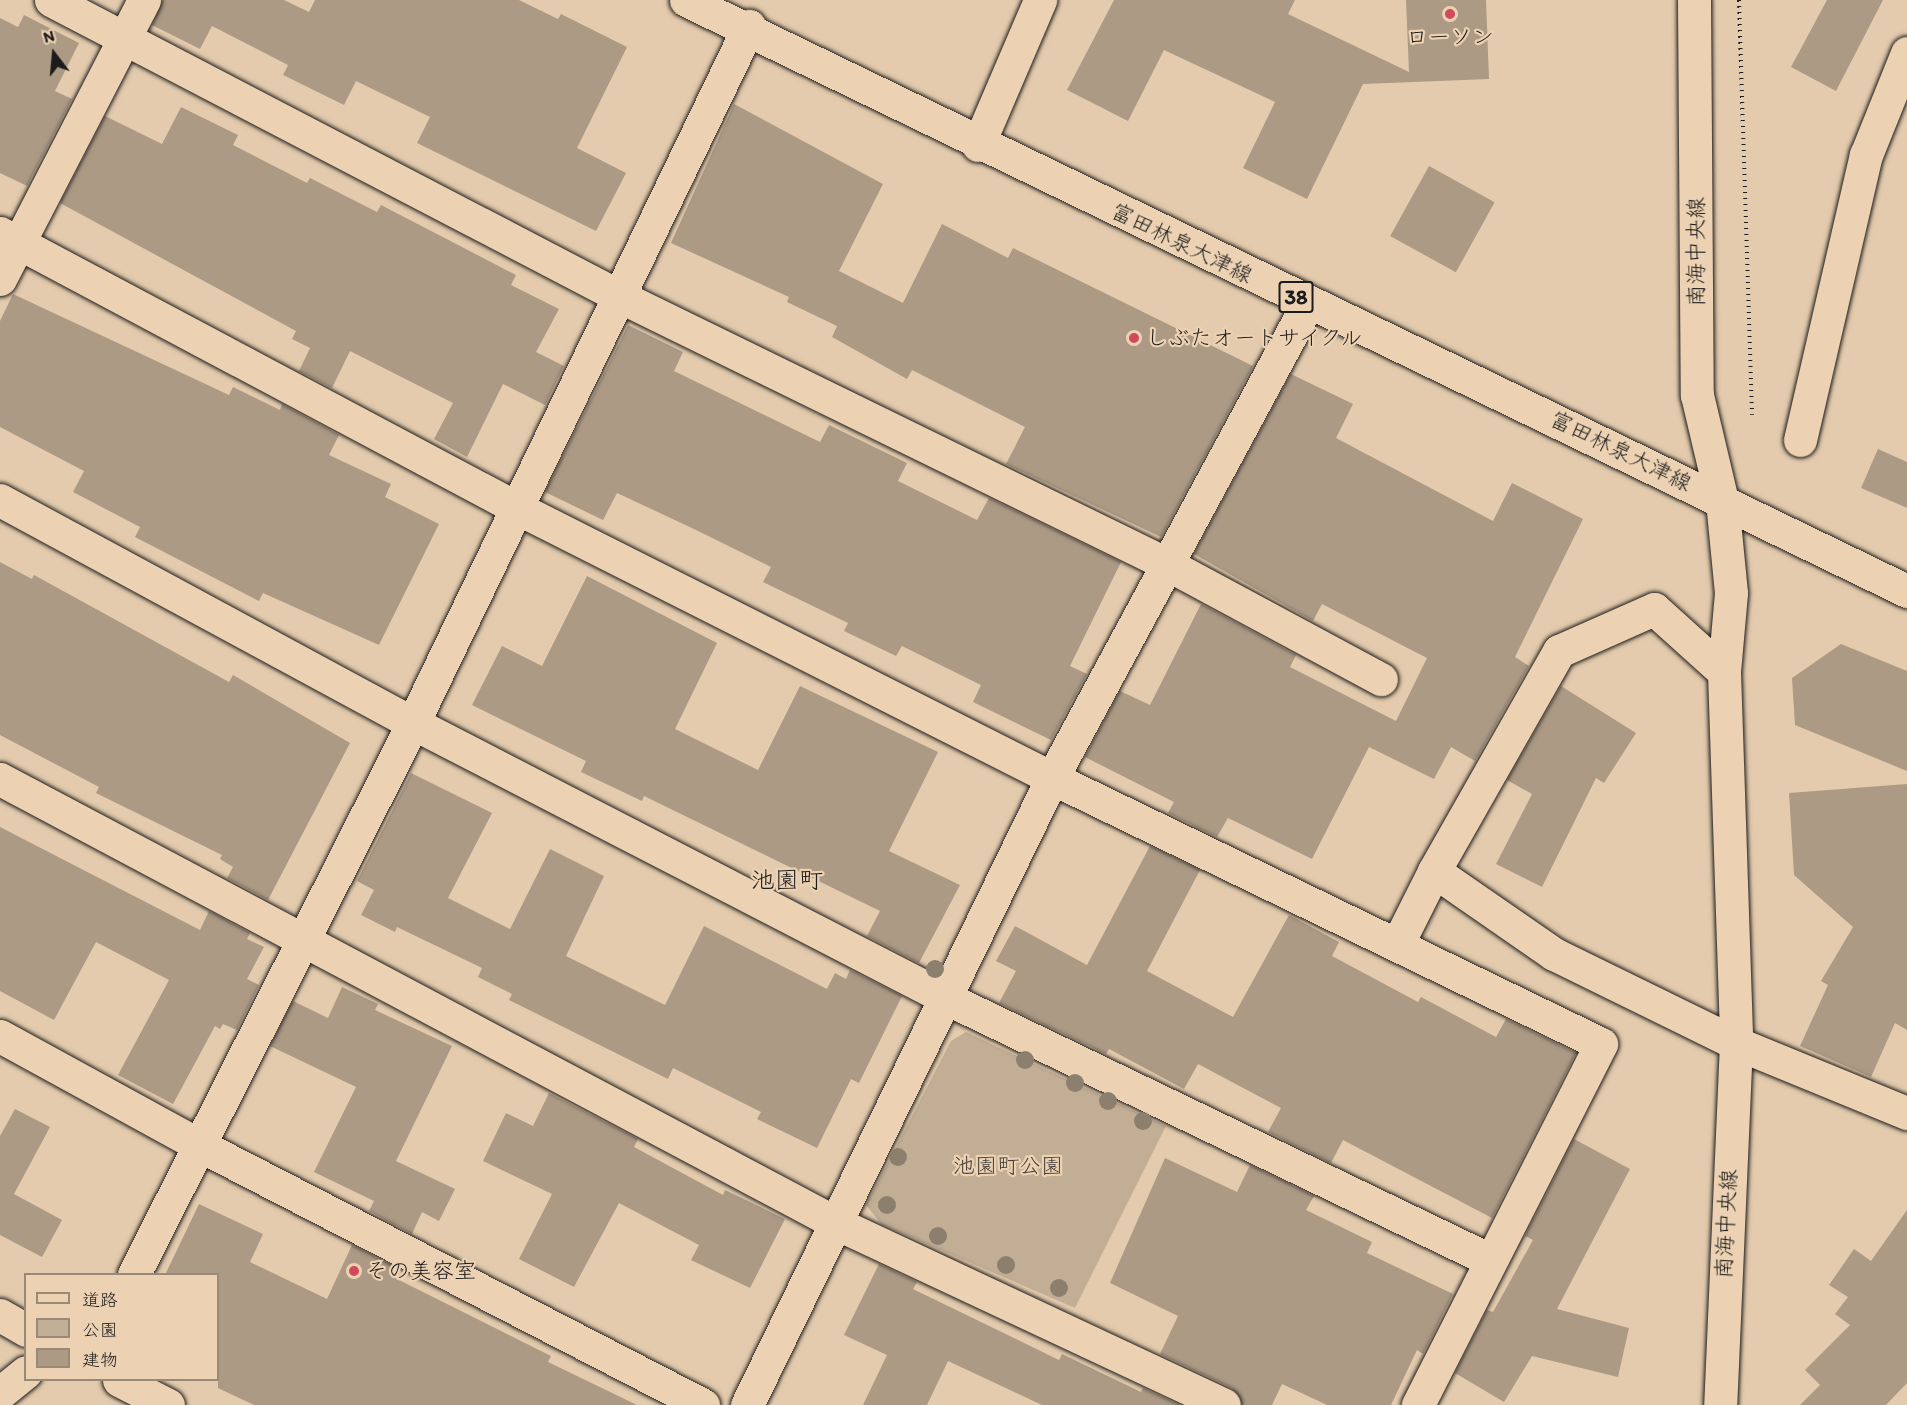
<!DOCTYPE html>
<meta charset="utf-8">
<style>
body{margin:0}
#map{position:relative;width:1907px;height:1405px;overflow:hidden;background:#e4cbad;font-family:Itim,"Klee One",sans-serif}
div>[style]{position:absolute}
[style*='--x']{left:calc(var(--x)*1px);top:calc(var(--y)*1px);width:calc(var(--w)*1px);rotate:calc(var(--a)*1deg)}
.green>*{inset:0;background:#c2ae95}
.building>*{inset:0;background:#ac9a85;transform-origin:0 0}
.path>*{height:4px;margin-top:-2px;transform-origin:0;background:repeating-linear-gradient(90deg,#1c1c1c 0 1.5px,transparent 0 6px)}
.roads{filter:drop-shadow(0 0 2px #1c1c1c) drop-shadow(0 0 2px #1c1c1c)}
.street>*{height:33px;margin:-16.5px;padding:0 16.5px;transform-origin:16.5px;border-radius:16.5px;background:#ecd2b3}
.secondary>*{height:33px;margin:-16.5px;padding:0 16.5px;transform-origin:16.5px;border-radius:16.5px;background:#ecd2b3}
.primary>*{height:33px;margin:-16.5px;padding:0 16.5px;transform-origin:16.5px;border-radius:16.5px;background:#ecd2b3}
.trees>*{width:18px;height:18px;margin:-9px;border-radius:50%;background:#8d7f6e}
.dots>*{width:16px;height:16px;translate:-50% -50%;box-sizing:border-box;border:3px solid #ecd2b3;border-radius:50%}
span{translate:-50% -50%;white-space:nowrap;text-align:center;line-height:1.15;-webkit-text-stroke:4.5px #ecd2b3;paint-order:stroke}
.shield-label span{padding:2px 4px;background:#ecd2b3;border:2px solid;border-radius:4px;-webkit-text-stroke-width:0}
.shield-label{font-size:21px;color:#1c1c1c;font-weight:700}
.poi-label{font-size:22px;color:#1c1c1c}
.left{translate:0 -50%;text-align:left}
.street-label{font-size:22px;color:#1c1c1c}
.park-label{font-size:22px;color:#46403a}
.neighbourhood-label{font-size:24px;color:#1c1c1c}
.legend{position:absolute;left:24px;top:1273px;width:195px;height:108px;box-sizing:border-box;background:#ecd2b3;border:2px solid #998977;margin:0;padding:8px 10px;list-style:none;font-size:18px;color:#1c1c1c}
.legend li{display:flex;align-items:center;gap:12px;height:30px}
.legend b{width:30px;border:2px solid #998977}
.north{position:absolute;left:24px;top:24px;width:60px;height:60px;-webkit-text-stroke:4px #ecd2b3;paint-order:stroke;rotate:344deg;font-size:16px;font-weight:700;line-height:24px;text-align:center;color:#1c1c1c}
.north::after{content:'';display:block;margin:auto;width:21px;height:27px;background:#1c1c1c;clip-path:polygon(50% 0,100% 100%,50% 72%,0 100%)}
</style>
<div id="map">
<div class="green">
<i style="clip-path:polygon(966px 1032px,1166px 1126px,1075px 1308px,881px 1224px,866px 1205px,951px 1041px)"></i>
</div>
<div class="building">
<i style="clip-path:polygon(163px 0,284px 0,309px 12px,315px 0,519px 0,558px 19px,561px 14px,627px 47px,577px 148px,626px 173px,596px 231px,417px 143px,430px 117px,356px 81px,344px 105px,283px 75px,288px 65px,212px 26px,200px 49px,152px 25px)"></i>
<i style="clip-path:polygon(1114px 0,1295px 0,1288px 14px,1409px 72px,1406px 0,1486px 0,1489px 79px,1363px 84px,1307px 199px,1243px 168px,1275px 102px,1164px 50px,1128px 121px,1067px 90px)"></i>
<i style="clip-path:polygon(1827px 0,1883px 0,1836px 91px,1791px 67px)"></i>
<i style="clip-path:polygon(24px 15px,79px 43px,55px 91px,72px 99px,27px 186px,0 173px,0 18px,18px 27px)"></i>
<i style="clip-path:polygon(734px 104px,883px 184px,839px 271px,903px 303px,942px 224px,1008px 258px,1013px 248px,1253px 366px,1161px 537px,1006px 464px,1025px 427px,912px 370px,907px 379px,832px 337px,837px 326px,787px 302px,789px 297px,671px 243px)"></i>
<i style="clip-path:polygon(181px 107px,238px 135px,233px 145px,307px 183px,310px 178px,377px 212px,381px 205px,516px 275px,511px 285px,559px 309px,536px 352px,564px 366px,545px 405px,503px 384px,467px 457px,434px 439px,453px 403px,350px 351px,332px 388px,299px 371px,310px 348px,292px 339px,296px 331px,60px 203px,105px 116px,162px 144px)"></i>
<i style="left:1429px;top:166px;width:75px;height:80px;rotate:29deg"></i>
<i style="clip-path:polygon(13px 294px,229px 395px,233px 387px,280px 410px,282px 404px,339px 435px,329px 455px,391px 484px,385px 497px,439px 524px,379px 645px,263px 593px,259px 601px,135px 537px,140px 527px,73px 492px,84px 471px,0 427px,0 321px)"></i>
<i style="clip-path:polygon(628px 325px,683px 352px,674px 371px,820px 442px,829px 425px,907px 463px,898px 481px,977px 520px,989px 498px,1121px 562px,1070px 666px,1087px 674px,1051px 740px,973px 702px,981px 685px,902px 646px,896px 656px,844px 631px,848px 623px,763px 582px,771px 567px,694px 529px,617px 493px,603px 520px,545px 492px)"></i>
<i style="clip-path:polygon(1291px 374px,1353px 404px,1336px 438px,1493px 521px,1512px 483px,1583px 519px,1515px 657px,1529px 666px,1475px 761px,1451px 747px,1434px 779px,1369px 747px,1312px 859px,1228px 818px,1217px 837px,1168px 813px,1174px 802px,1085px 757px,1120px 691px,1150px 705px,1201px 604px,1296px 655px,1290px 667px,1396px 721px,1427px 658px,1322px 604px,1313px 621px,1194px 554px)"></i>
<i style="clip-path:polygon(1878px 449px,1907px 462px,1907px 508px,1861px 488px)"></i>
<i style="clip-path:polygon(0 562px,32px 579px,34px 575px,229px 682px,233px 675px,350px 743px,268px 900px,227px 878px,233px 867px,220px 859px,222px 855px,96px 793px,99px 787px,0 735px)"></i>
<i style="clip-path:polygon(587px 576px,717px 643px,675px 729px,758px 770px,800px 686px,938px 752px,889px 851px,960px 885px,919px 963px,867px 936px,880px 911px,644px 796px,642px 801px,581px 772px,586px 761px,472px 705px,502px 646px,542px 666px)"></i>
<i style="clip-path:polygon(1841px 644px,1907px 671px,1907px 771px,1795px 725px,1792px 678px)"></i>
<i style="clip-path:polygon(1561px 686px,1636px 733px,1604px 783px,1596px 778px,1542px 887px,1496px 864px,1532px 794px,1507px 780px)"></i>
<i style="clip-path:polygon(411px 773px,492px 813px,448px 898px,510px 929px,550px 849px,604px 876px,566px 956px,665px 1005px,704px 926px,827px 989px,835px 973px,846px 979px,850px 970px,902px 996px,859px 1083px,851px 1079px,817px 1148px,757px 1119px,761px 1112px,673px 1068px,668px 1079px,509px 1000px,512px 994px,478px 977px,482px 968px,397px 927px,395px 932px,361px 915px,374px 890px,357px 881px)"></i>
<i style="clip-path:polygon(1907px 784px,1907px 1030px,1895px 1023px,1871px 1077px,1800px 1046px,1828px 985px,1821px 981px,1853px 927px,1794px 875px,1789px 793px)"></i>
<i style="clip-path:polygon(0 827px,200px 930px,209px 911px,250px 933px,247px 939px,264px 947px,247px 979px,259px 985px,237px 1030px,223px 1024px,220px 1029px,215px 1026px,173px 1104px,118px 1075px,169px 980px,96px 942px,54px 1020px,0 991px)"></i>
<i style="clip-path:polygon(1150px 846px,1200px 870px,1147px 971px,1233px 1017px,1289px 915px,1339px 942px,1332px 956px,1418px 1002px,1421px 997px,1496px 1037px,1506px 1019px,1576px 1053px,1492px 1218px,1343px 1140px,1331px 1163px,1268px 1132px,1281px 1108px,1198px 1064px,1184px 1089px,1109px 1049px,1106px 1054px,999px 1003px,1016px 971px,996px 961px,1015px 926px,1087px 965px)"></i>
<i style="clip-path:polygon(342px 987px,378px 1004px,375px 1010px,452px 1046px,396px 1161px,455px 1189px,439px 1221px,422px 1212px,412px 1234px,369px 1211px,374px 1201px,314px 1172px,356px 1087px,270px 1046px,293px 1001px,328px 1018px)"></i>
<i style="clip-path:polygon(549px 1093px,638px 1139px,634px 1147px,723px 1195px,725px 1190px,785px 1219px,750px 1288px,691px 1260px,699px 1245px,619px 1203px,574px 1287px,519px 1259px,552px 1194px,483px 1161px,506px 1113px,533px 1126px)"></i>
<i style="clip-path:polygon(15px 1109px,50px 1127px,14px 1194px,62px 1220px,42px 1257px,0 1235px,0 1136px)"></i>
<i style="clip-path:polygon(1574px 1139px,1630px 1169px,1557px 1309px,1629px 1328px,1618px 1377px,1532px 1356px,1504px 1402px,1455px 1373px,1487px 1310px,1493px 1312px,1533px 1240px,1525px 1236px)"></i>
<i style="clip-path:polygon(1165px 1158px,1237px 1192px,1250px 1165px,1314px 1196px,1306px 1210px,1372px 1242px,1367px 1253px,1453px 1294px,1423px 1354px,1417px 1350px,1391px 1405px,1327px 1405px,1282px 1384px,1272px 1405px,1242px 1405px,1232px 1388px,1160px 1354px,1178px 1316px,1110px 1283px)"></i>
<i style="clip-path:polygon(199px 1204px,263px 1234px,250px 1262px,327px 1299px,352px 1245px,395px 1267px,391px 1276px,551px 1356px,548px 1362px,637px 1405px,254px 1405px,218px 1388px,218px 1275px,165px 1275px)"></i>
<i style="clip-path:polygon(1907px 1210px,1907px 1383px,1886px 1405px,1800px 1405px,1820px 1385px,1805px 1370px,1850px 1325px,1835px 1314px,1848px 1297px,1829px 1285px,1854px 1249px,1871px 1261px)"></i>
<i style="clip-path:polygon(879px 1264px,917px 1282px,913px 1289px,1059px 1360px,1062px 1354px,1141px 1392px,1143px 1388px,1180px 1405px,1042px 1405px,948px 1361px,927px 1405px,863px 1405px,887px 1355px,844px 1335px)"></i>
</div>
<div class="path">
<i style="--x:1739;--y:0;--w:415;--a:88.2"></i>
</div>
<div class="roads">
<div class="street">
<i style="--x:51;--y:0;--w:640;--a:27.53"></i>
<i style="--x:619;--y:296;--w:610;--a:26.06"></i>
<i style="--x:1167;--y:564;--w:243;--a:28.3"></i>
<i style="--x:978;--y:145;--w:158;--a:-66.8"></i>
<i style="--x:0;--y:233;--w:583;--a:28.01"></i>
<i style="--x:515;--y:507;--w:602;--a:26.78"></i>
<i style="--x:1052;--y:778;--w:610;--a:25.85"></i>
<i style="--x:1601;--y:1044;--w:405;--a:116.9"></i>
<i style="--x:0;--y:279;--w:314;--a:-62.7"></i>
<i style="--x:1800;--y:440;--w:293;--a:-77"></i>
<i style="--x:1866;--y:155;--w:110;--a:-68.1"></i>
<i style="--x:0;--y:500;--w:469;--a:28.4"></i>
<i style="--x:413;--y:723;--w:602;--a:27.29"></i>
<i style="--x:948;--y:999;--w:602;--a:25.71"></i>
<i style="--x:1724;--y:672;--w:94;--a:-138"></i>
<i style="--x:1654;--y:609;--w:104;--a:156.1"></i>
<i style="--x:1559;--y:651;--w:253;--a:119.6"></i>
<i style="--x:1434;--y:871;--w:146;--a:34.7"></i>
<i style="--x:1554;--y:954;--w:203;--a:26.1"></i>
<i style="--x:1736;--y:1043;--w:185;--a:22.3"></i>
<i style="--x:0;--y:779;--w:949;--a:27.97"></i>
<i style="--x:838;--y:1224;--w:426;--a:25.1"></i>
<i style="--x:1397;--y:945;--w:83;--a:-63.4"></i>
<i style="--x:0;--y:1036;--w:229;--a:28.7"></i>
<i style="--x:201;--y:1146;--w:565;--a:27.29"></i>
<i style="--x:134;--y:1274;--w:618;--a:-63.14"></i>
<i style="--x:413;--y:723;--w:774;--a:-64.26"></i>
<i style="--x:0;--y:1315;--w:30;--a:30"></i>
<i style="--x:119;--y:1380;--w:55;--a:27"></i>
<i style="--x:0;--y:1393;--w:33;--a:-39"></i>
<i style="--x:747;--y:1405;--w:697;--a:-64.06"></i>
<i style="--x:1052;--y:778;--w:540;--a:-61.68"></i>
</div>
<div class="secondary">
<i style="--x:1694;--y:0;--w:395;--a:89.6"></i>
<i style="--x:1697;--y:395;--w:109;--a:76.7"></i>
<i style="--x:1722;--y:501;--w:92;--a:84.4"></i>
<i style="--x:1731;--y:593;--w:79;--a:95.1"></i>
<i style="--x:1724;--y:672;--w:371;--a:88.1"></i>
<i style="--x:1736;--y:1043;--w:362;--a:92.5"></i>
</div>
<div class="primary">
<i style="--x:686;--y:0;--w:1357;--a:25.83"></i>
</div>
</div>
<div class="trees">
<i style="left:935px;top:969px"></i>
<i style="left:1025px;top:1060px"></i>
<i style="left:1075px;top:1083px"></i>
<i style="left:1108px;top:1101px"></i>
<i style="left:1143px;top:1121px"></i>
<i style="left:898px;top:1157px"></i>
<i style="left:887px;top:1205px"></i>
<i style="left:938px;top:1236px"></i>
<i style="left:1006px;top:1265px"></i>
<i style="left:1059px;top:1288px"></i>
</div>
<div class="dots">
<i style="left:1450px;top:14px;background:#d1495b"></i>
<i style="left:1134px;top:338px;background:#d1495b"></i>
<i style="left:354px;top:1271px;background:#d1495b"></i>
</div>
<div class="shield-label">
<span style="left:1296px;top:297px">38</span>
</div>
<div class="poi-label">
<span style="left:1450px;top:37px">ローソン</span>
<span class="left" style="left:1146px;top:338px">しぶたオートサイクル</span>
<span class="left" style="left:366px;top:1271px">その美容室</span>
</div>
<div class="street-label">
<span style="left:1182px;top:243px;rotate:26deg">富田林泉大津線</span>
<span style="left:1696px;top:252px;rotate:-90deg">南海中央線</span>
<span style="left:1621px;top:451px;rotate:26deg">富田林泉大津線</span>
<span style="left:1726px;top:1224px;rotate:-87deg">南海中央線</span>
</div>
<div class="park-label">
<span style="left:1008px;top:1166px">池園町公園</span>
</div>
<div class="neighbourhood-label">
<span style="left:787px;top:880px">池園町</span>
</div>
<ul class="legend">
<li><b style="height:8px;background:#ecd2b3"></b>道路</li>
<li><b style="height:16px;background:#c2ae95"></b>公園</li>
<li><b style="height:16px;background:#ac9a85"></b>建物</li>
</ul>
<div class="north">N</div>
</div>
